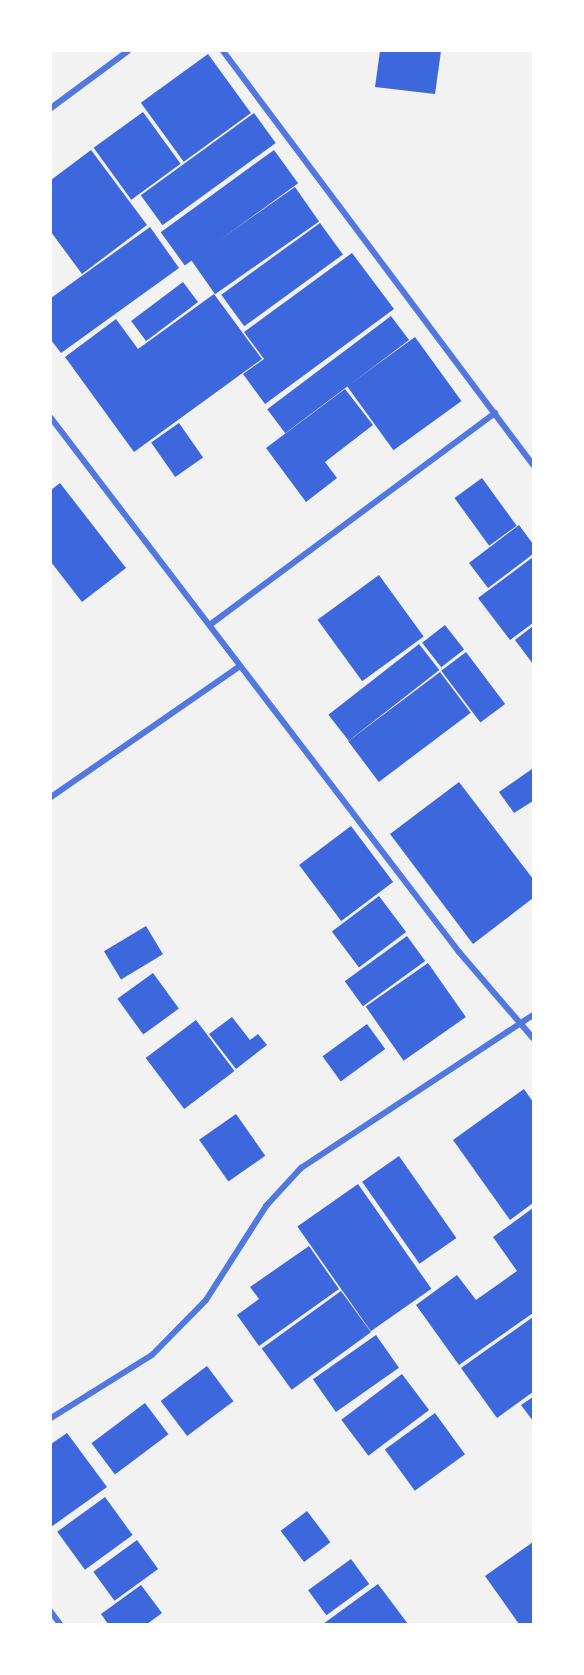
<!DOCTYPE html>
<style>
body{margin:0}
#map{position:relative;width:584px;height:1675px;overflow:hidden;background:#f2f2f2;font-family:Figtree,sans-serif}
div>[style]{position:absolute}
[style*='--x']{left:calc(var(--x)*1px);top:calc(var(--y)*1px);width:calc(var(--w)*1px);rotate:calc(var(--a)*1deg)}
.building>*{inset:0;background:#3d67dc;transform-origin:0 0}
.minor>*{height:6px;margin:-3px;padding:0 3px;transform-origin:3px;border-radius:3px;background:#5277de}
span{translate:-50% -50%;white-space:nowrap;text-align:center;line-height:1.15;-webkit-text-stroke:5px #fff;paint-order:stroke}
.frame{position:absolute;inset:0;border:52px solid #fff;pointer-events:none}
</style>
<div id="map">
<div class="building">
<i style="clip-path:polygon(380px 51px,441px 51px,435px 94px,375px 87px)"></i>
<i style="left:208px;top:54px;width:73px;height:83px;rotate:54deg"></i>
<i style="left:143px;top:112px;width:64px;height:61px;rotate:54deg"></i>
<i style="left:254px;top:113px;width:37px;height:140px;rotate:54deg"></i>
<i style="clip-path:polygon(91px 150px,147px 225px,82px 274px,51px 232px,51px 180px)"></i>
<i style="left:274px;top:150px;width:41px;height:140px;rotate:54deg"></i>
<i style="left:295px;top:187px;width:42px;height:127px;rotate:55deg"></i>
<i style="left:320px;top:223px;width:39px;height:122px;rotate:54deg"></i>
<i style="clip-path:polygon(150px 227px,179px 268px,61px 353px,51px 340px,51px 298px)"></i>
<i style="clip-path:polygon(352px 253px,394px 309px,265px 404px,243px 374px,264px 359px,244px 332px)"></i>
<i style="left:183px;top:282px;width:25px;height:65px;rotate:53deg"></i>
<i style="clip-path:polygon(214px 294px,262px 359px,134px 452px,65px 357px,116px 319px,138px 349px)"></i>
<i style="left:391px;top:316px;width:30px;height:155px;rotate:53deg"></i>
<i style="left:415px;top:337px;width:79px;height:84px;rotate:54deg"></i>
<i style="clip-path:polygon(345px 389px,373px 425px,325px 462px,337px 478px,306px 502px,266px 448px)"></i>
<i style="left:179px;top:423px;width:42px;height:34px;rotate:55deg"></i>
<i style="left:482px;top:478px;width:59px;height:34px;rotate:54deg"></i>
<i style="clip-path:polygon(60px 483px,126px 568px,82px 602px,51px 562px,51px 490px)"></i>
<i style="clip-path:polygon(519px 525px,533px 544px,533px 554px,488px 588px,469px 563px)"></i>
<i style="clip-path:polygon(533px 557px,533px 623px,510px 640px,478px 598px)"></i>
<i style="left:379px;top:575px;width:76px;height:76px;rotate:54deg"></i>
<i style="left:445px;top:625px;width:31px;height:29px;rotate:52deg"></i>
<i style="clip-path:polygon(533px 626px,533px 664px,515px 640px)"></i>
<i style="left:419px;top:644px;width:33px;height:115px;rotate:52deg"></i>
<i style="left:466px;top:652px;width:65px;height:31px;rotate:53deg"></i>
<i style="left:440px;top:672px;width:51px;height:115px;rotate:53deg"></i>
<i style="clip-path:polygon(532px 769px,533px 801px,514px 813px,499px 792px)"></i>
<i style="clip-path:polygon(459px 782px,533px 879px,533px 898px,473px 944px,390px 834px)"></i>
<i style="left:351px;top:826px;width:70px;height:65px;rotate:53deg"></i>
<i style="left:379px;top:896px;width:45px;height:59px;rotate:53deg"></i>
<i style="left:146px;top:926px;width:33px;height:49px;rotate:59deg"></i>
<i style="left:407px;top:936px;width:31px;height:77px;rotate:54deg"></i>
<i style="left:428px;top:963px;width:66px;height:76px;rotate:55deg"></i>
<i style="left:153px;top:973px;width:44px;height:44px;rotate:54deg"></i>
<i style="clip-path:polygon(232px 1017px,250px 1040px,258px 1034px,267px 1045px,236px 1069px,209px 1034px)"></i>
<i style="left:196px;top:1020px;width:64px;height:63px;rotate:53deg"></i>
<i style="left:367px;top:1024px;width:31px;height:55px;rotate:54deg"></i>
<i style="clip-path:polygon(524px 1089px,533px 1102px,533px 1203px,510px 1220px,453px 1140px)"></i>
<i style="left:236px;top:1114px;width:51px;height:45px;rotate:55deg"></i>
<i style="left:399px;top:1156px;width:100px;height:45px;rotate:55deg"></i>
<i style="left:358px;top:1184px;width:128px;height:74px;rotate:55deg"></i>
<i style="clip-path:polygon(533px 1208px,533px 1313px,459px 1365px,416px 1305px,457px 1275px,476px 1300px,517px 1271px,493px 1237px)"></i>
<i style="clip-path:polygon(309px 1246px,339px 1289px,259px 1346px,237px 1315px,259px 1299px,250px 1287px)"></i>
<i style="left:341px;top:1291px;width:51px;height:98px;rotate:54deg"></i>
<i style="clip-path:polygon(533px 1317px,533px 1392px,497px 1418px,461px 1368px)"></i>
<i style="left:376px;top:1335px;width:40px;height:77px;rotate:55deg"></i>
<i style="left:207px;top:1366px;width:44px;height:58px;rotate:53deg"></i>
<i style="left:402px;top:1374px;width:45px;height:76px;rotate:53deg"></i>
<i style="clip-path:polygon(533px 1397px,533px 1421px,521px 1405px)"></i>
<i style="left:145px;top:1403px;width:39px;height:67px;rotate:53deg"></i>
<i style="left:435px;top:1413px;width:51px;height:62px;rotate:54deg"></i>
<i style="clip-path:polygon(67px 1433px,107px 1487px,51px 1527px,51px 1444px)"></i>
<i style="left:105px;top:1497px;width:47px;height:59px;rotate:54deg"></i>
<i style="left:307px;top:1511px;width:39px;height:33px;rotate:53deg"></i>
<i style="left:137px;top:1540px;width:36px;height:54px;rotate:54deg"></i>
<i style="clip-path:polygon(533px 1542px,533px 1624px,519px 1624px,485px 1576px)"></i>
<i style="left:351px;top:1559px;width:31px;height:53px;rotate:54deg"></i>
<i style="clip-path:polygon(378px 1584px,408px 1624px,323px 1624px)"></i>
<i style="clip-path:polygon(141px 1585px,162px 1613px,147px 1624px,108px 1624px,101px 1614px)"></i>
</div>
<div class="minor">
<i style="--x:223;--y:51;--w:517;--a:53.17"></i>
<i style="--x:51;--y:108;--w:96;--a:-36.5"></i>
<i style="--x:51;--y:418;--w:672;--a:52.62"></i>
<i style="--x:459;--y:952;--w:113;--a:49.3"></i>
<i style="--x:211;--y:624;--w:354;--a:-36.6"></i>
<i style="--x:51;--y:797;--w:230;--a:-34.7"></i>
<i style="--x:51;--y:1418;--w:119;--a:-32"></i>
<i style="--x:152;--y:1355;--w:77;--a:-45.5"></i>
<i style="--x:206;--y:1300;--w:112;--a:-57.4"></i>
<i style="--x:266;--y:1206;--w:52;--a:-47.4"></i>
<i style="--x:301;--y:1168;--w:278;--a:-33.4"></i>
<i style="--x:51;--y:1612;--w:15;--a:53"></i>
</div>
<div class="frame"></div>
</div>
